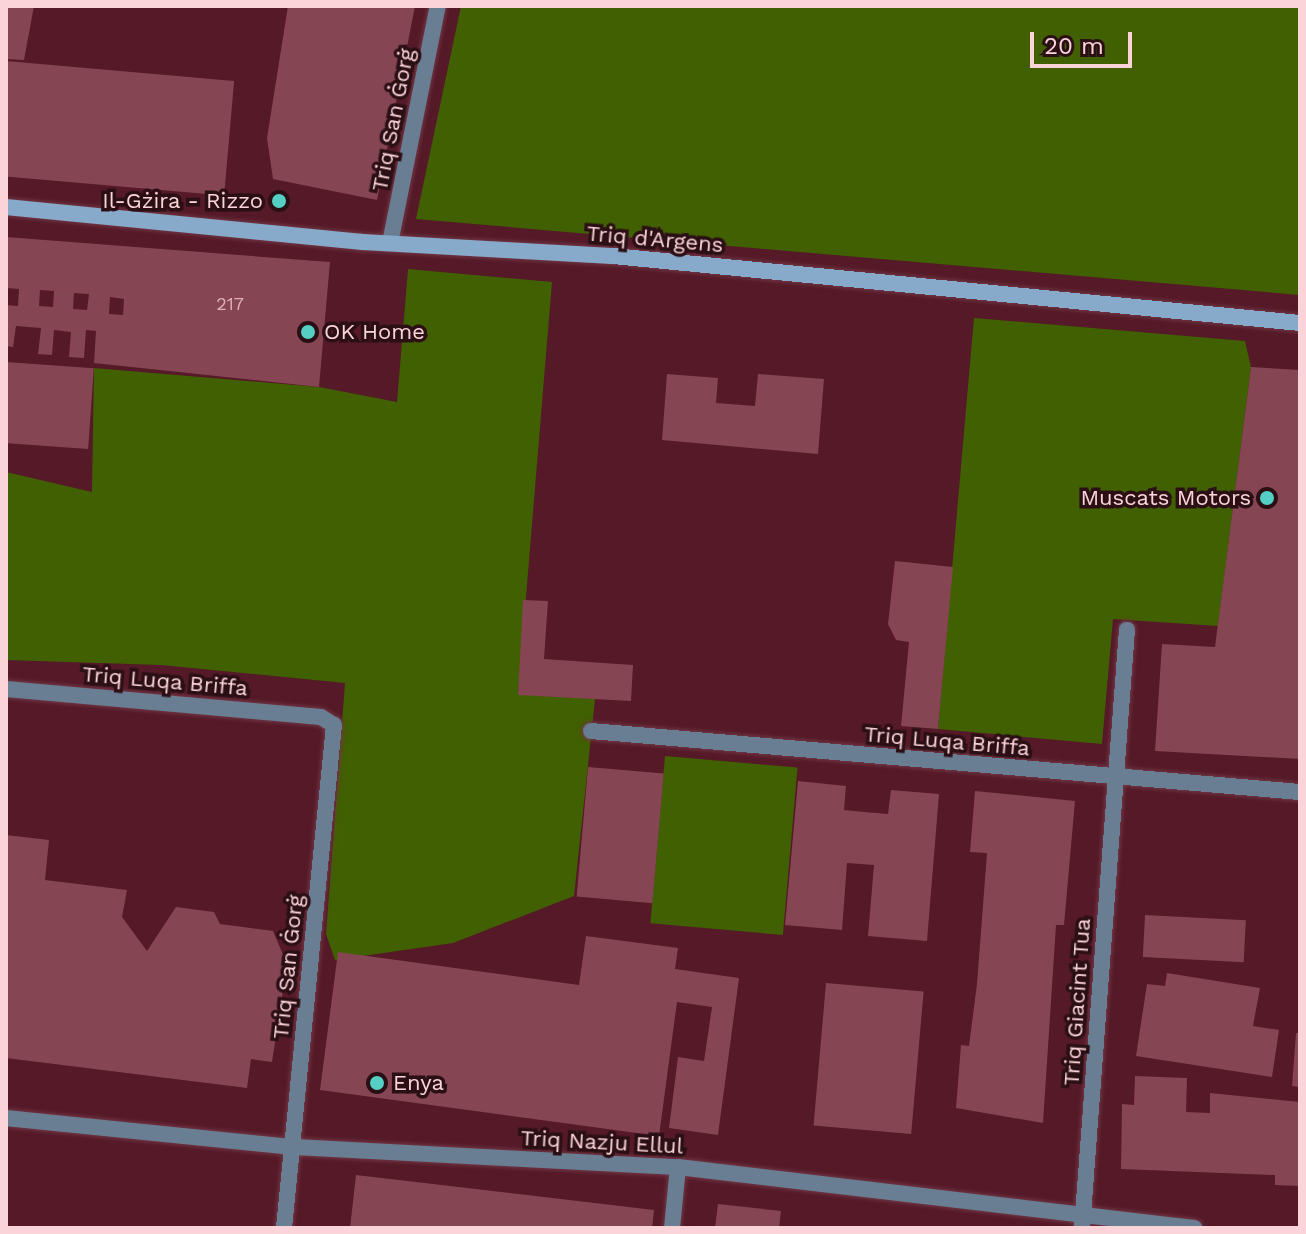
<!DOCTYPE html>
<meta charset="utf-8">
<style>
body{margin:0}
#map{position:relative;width:1306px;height:1234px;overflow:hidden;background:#551928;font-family:"Work Sans",sans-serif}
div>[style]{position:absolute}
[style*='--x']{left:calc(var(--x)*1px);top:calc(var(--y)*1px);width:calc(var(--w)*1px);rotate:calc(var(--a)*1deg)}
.green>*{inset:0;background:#416001;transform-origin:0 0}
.building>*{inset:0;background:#864552;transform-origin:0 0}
.roads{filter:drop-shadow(0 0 2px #703744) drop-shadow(0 0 2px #703744)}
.street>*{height:16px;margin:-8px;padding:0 8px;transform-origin:8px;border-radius:8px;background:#697e93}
.secondary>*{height:16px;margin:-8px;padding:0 8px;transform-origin:8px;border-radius:8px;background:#87a9ca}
.dots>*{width:22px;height:22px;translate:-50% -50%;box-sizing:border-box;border:4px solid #2a0f15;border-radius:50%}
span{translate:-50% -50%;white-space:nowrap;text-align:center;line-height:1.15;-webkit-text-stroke:7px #2a0f15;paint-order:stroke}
.number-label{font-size:18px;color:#deb0b7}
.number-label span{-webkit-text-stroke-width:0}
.street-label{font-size:22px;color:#fbd4d9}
.poi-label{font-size:22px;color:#fbd4d9}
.right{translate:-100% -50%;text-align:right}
.left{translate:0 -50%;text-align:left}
.frame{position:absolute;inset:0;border:8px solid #fbd4d9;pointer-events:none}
.scale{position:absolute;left:1030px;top:32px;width:102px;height:36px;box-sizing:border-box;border:4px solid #fbd4d9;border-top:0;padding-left:10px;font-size:24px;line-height:28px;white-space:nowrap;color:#fbd4d9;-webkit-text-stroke:6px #2a0f15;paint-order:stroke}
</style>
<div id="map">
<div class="green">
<i style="clip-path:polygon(461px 6px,1300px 6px,1300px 295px,416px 219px)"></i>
<i style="clip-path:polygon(408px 269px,552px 282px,518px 694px,595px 699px,574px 896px,453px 943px,335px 960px,326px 934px,345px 683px,161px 665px,6px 660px,6px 472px,92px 492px,94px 368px,319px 387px,397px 402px)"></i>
<i style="clip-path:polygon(974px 318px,1245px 341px,1251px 367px,1218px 626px,1113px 619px,1102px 744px,938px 729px)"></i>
<i style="left:665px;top:756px;width:133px;height:168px;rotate:5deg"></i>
</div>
<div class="building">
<i style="clip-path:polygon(6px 6px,34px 6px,24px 60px,6px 59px)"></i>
<i style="clip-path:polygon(288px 6px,415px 6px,377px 200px,273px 179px,267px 138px)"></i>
<i style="left:6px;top:61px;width:229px;height:115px;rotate:5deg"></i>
<i style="clip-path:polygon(evenodd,6px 237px,330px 262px,319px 387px,94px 363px,96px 331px,86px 330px,84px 358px,69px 357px,71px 332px,54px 330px,52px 355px,38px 354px,41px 328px,16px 326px,13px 347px,6px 346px,6px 305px,18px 306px,19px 289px,6px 288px,6px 237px,40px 290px,54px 291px,53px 307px,39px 306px,40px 290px,6px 237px,74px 293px,89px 294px,87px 310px,73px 309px,74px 293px,6px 237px,110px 297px,124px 299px,123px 315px,109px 314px,110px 297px)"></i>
<i style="left:6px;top:362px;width:88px;height:81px;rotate:4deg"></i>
<i style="clip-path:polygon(1251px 367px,1300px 370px,1300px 759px,1155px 751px,1162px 644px,1215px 647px)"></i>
<i style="clip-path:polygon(667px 374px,718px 378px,716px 403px,755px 406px,758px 374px,824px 379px,818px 454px,662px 440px)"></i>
<i style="clip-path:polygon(895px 561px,953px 567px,938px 729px,901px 726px,909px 642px,896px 640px,888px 624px)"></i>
<i style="clip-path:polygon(523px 600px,548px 601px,544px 659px,633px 665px,631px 701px,518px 695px)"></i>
<i style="left:588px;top:767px;width:76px;height:130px;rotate:5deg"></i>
<i style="clip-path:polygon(798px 781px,846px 786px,844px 810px,864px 812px,888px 814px,891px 790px,939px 794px,927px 941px,868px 936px,874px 865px,847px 863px,842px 930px,785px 925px)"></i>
<i style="clip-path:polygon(975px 791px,1075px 801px,1064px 925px,1056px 925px,1043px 1123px,956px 1108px,961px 1045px,969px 1046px,977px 984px,987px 853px,970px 852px)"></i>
<i style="clip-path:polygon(6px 835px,49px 840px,45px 880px,127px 890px,122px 917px,147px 951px,176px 907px,214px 912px,220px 924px,273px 931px,287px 964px,272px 1062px,251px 1059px,247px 1088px,6px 1058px)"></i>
<i style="left:1145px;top:915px;width:101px;height:42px;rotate:3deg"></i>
<i style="clip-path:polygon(586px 936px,678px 948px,675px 969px,739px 978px,718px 1135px,669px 1128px,678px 1057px,704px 1061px,712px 1007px,677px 1002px,659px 1136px,320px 1090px,338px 952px,579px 985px)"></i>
<i style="clip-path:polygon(1167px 973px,1260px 988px,1253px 1026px,1279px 1030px,1272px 1077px,1136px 1056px,1147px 984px,1165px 986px)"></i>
<i style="left:826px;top:983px;width:98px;height:143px;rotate:5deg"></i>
<i style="clip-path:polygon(1296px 1033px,1300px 1033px,1300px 1087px,1292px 1086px)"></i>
<i style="clip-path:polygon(1135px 1076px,1187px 1078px,1186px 1112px,1210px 1113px,1210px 1093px,1300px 1102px,1300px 1186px,1275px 1185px,1275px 1175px,1121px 1169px,1122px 1104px,1134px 1105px)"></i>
<i style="clip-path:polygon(356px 1175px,654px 1210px,652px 1228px,350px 1228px)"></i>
<i style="clip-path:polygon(718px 1204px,781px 1211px,779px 1228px,715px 1228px)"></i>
</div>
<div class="roads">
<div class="street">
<i style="--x:390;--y:243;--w:242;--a:-78.6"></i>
<i style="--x:6;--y:689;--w:316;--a:5.1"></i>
<i style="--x:321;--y:717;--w:15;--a:32"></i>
<i style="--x:334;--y:725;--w:505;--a:95.68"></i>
<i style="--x:591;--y:731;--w:712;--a:4.92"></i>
<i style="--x:6;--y:1118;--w:288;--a:5.8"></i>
<i style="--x:293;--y:1147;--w:386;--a:3"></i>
<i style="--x:678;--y:1167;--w:520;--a:6.74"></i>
<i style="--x:672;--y:1228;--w:61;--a:-84.4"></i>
<i style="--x:1082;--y:1228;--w:600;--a:-85.7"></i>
</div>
<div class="secondary">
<i style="--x:6;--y:207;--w:358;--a:5.6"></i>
<i style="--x:362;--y:242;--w:251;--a:3.2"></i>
<i style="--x:613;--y:256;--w:690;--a:5.57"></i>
</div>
</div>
<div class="dots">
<i style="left:279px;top:201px;background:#55cec4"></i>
<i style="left:308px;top:332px;background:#55cec4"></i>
<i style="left:1267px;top:498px;background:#55cec4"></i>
<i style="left:377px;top:1083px;background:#55cec4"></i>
</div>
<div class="number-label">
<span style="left:230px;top:304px">217</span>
</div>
<div class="street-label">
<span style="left:393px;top:120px;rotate:-79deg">Triq San Ġorġ</span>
<span style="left:655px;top:239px;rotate:5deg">Triq d'Argens</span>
<span style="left:165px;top:681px;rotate:5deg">Triq Luqa Briffa</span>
<span style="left:947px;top:741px;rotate:5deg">Triq Luqa Briffa</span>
<span style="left:288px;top:967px;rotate:-84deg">Triq San Ġorġ</span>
<span style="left:1077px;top:1002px;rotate:-86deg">Triq Giacint Tua</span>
<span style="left:602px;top:1142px;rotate:3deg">Triq Nazju Ellul</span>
</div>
<div class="poi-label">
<span class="right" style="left:263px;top:201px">Il-Gżira - Rizzo</span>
<span class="left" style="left:324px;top:332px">OK Home</span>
<span class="right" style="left:1251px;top:498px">Muscats Motors</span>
<span class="left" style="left:393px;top:1083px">Enya</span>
</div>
<div class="frame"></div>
<div class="scale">20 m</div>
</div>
